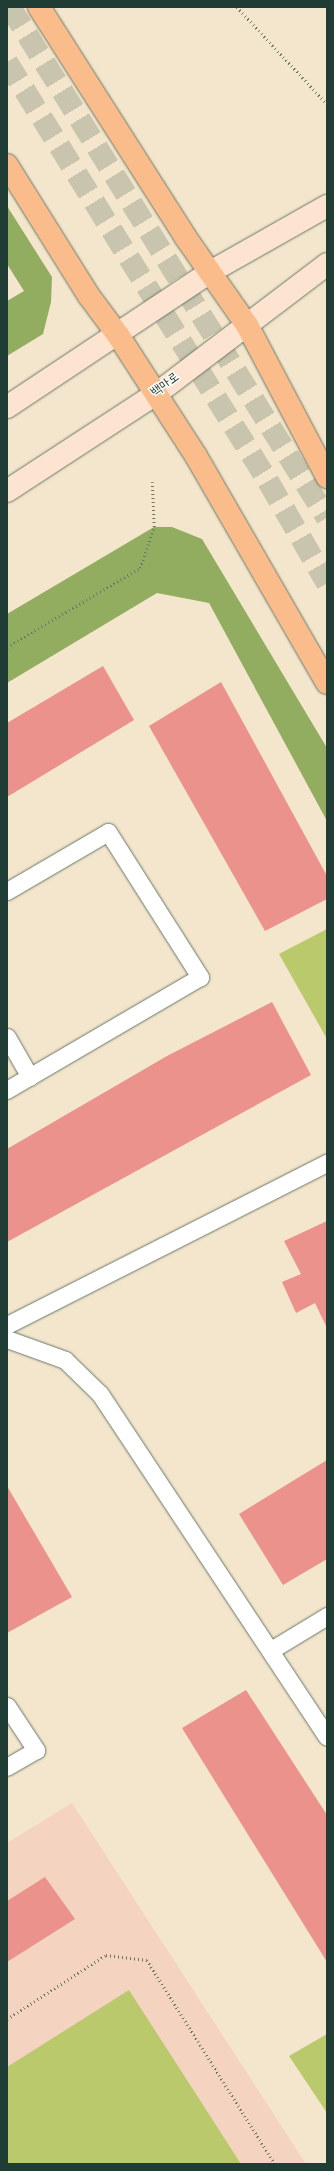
<!DOCTYPE html>
<meta charset="utf-8">
<style>
body{margin:0}
#map{position:relative;width:334px;height:2171px;overflow:hidden;background:#f3e6cc;font-family:"Gochi Hand","Poor Story",sans-serif}
div>[style]{position:absolute}
[style*='--x']{left:calc(var(--x)*1px);top:calc(var(--y)*1px);width:calc(var(--w)*1px);rotate:calc(var(--a)*1deg)}
.built>*{inset:0;background:#f5d3c1}
.green>*{inset:0;background:#b9c96c}
.forest>*{inset:0;background:#92ad60}
.building>*{inset:0;background:#ea928b}
.primary-tunnel>*{height:22px;margin-top:-11px;transform-origin:0;background:repeating-linear-gradient(90deg,#c9c4ae 0 22px,transparent 0 33px)}
.path>*{height:2.5px;margin-top:-1.25px;transform-origin:0;background:repeating-linear-gradient(90deg,#697869 0 1px,transparent 0 4px)}
.roads{filter:drop-shadow(0 0 1px #697869) drop-shadow(0 0 1px #697869)}
.lane>*{height:17px;margin:-8.5px;padding:0 8.5px;transform-origin:8.5px;border-radius:8.5px;background:#fff}
.secondary>*{height:22px;margin:-11px;padding:0 11px;transform-origin:11px;border-radius:11px;background:#fde4d1}
.primary>*{height:22px;margin:-11px;padding:0 11px;transform-origin:11px;border-radius:11px;background:#fabc8b}
span{translate:-50% -50%;white-space:nowrap;text-align:center;line-height:1.15;-webkit-text-stroke:3px #fdfcf7;paint-order:stroke}
.street-label{font-size:13px;color:#1f3d34}
.frame{position:absolute;inset:0;border:8px solid #1f3d34;pointer-events:none}
</style>
<div id="map">
<div class="built">
<i style="clip-path:polygon(72px 1803px,306px 2164px,7px 2164px,7px 1843px)"></i>
</div>
<div class="green">
<i style="clip-path:polygon(327px 929px,327px 1039px,279px 954px)"></i>
<i style="clip-path:polygon(129px 1990px,241px 2164px,7px 2164px,7px 2067px)"></i>
<i style="clip-path:polygon(327px 2034px,327px 2113px,289px 2056px)"></i>
</div>
<div class="forest">
<i style="clip-path:polygon(7px 206px,52px 277px,51px 302px,43px 334px,7px 356px,7px 301px,24px 291px,7px 264px)"></i>
<i style="clip-path:polygon(154px 527px,172px 527px,202px 539px,327px 748px,327px 821px,209px 603px,157px 593px,7px 683px,7px 614px)"></i>
</div>
<div class="building">
<i style="clip-path:polygon(103px 666px,134px 720px,7px 797px,7px 723px)"></i>
<i style="clip-path:polygon(221px 682px,327px 876px,327px 899px,265px 931px,149px 726px)"></i>
<i style="clip-path:polygon(272px 1002px,311px 1075px,7px 1242px,7px 1149px,167px 1056px)"></i>
<i style="clip-path:polygon(327px 1221px,327px 1328px,315px 1303px,296px 1313px,282px 1282px,301px 1274px,284px 1241px)"></i>
<i style="clip-path:polygon(327px 1460px,327px 1559px,283px 1585px,239px 1514px)"></i>
<i style="clip-path:polygon(7px 1486px,72px 1597px,7px 1633px)"></i>
<i style="clip-path:polygon(246px 1690px,327px 1815px,327px 1962px,182px 1728px)"></i>
<i style="clip-path:polygon(45px 1877px,75px 1919px,7px 1962px,7px 1901px)"></i>
</div>
<div class="primary-tunnel">
<i style="--x:10;--y:7;--w:601;--a:58.19"></i>
<i style="--x:7;--y:62;--w:494;--a:58.1"></i>
<i style="--x:268;--y:481;--w:118;--a:60"></i>
</div>
<div class="path">
<i style="--x:237;--y:7;--w:132;--a:47.1"></i>
<i style="--x:7;--y:647;--w:155;--a:-30.7"></i>
<i style="--x:140;--y:568;--w:43;--a:-71.1"></i>
<i style="--x:154;--y:527;--w:45;--a:-92.5"></i>
<i style="--x:7;--y:2019;--w:118;--a:-32.9"></i>
<i style="--x:106;--y:1955;--w:41;--a:7"></i>
<i style="--x:147;--y:1960;--w:241;--a:57.9"></i>
</div>
<div class="roads">
<div class="lane">
<i style="--x:7;--y:891;--w:117;--a:-30.3"></i>
<i style="--x:108;--y:832;--w:172;--a:57.6"></i>
<i style="--x:200;--y:977;--w:224;--a:149.7"></i>
<i style="--x:7;--y:1037;--w:46;--a:60.1"></i>
<i style="--x:7;--y:1325;--w:359;--a:-26.9"></i>
<i style="--x:7;--y:1339;--w:62;--a:19.9"></i>
<i style="--x:65;--y:1360;--w:49;--a:44.2"></i>
<i style="--x:100;--y:1394;--w:411;--a:56.5"></i>
<i style="--x:271;--y:1650;--w:66;--a:-31.3"></i>
<i style="--x:7;--y:1706;--w:53;--a:56.6"></i>
<i style="--x:36;--y:1750;--w:34;--a:150"></i>
</div>
<div class="secondary">
<i style="--x:7;--y:407;--w:246;--a:-33.6"></i>
<i style="--x:212;--y:271;--w:132;--a:-29.5"></i>
<i style="--x:7;--y:491;--w:178;--a:-33.1"></i>
<i style="--x:156;--y:394;--w:215;--a:-37.2"></i>
</div>
<div class="primary">
<i style="--x:39;--y:7;--w:274;--a:57.5"></i>
<i style="--x:186;--y:238;--w:106;--a:55"></i>
<i style="--x:247;--y:325;--w:172;--a:62.2"></i>
<i style="--x:7;--y:165;--w:155;--a:58"></i>
<i style="--x:89;--y:296;--w:49;--a:53.4"></i>
<i style="--x:118;--y:335;--w:144;--a:57.2"></i>
<i style="--x:196;--y:456;--w:262;--a:60"></i>
</div>
</div>
<div class="street-label">
<span style="left:166px;top:386px;rotate:-36deg">백마로</span>
</div>
<div class="frame"></div>
</div>
